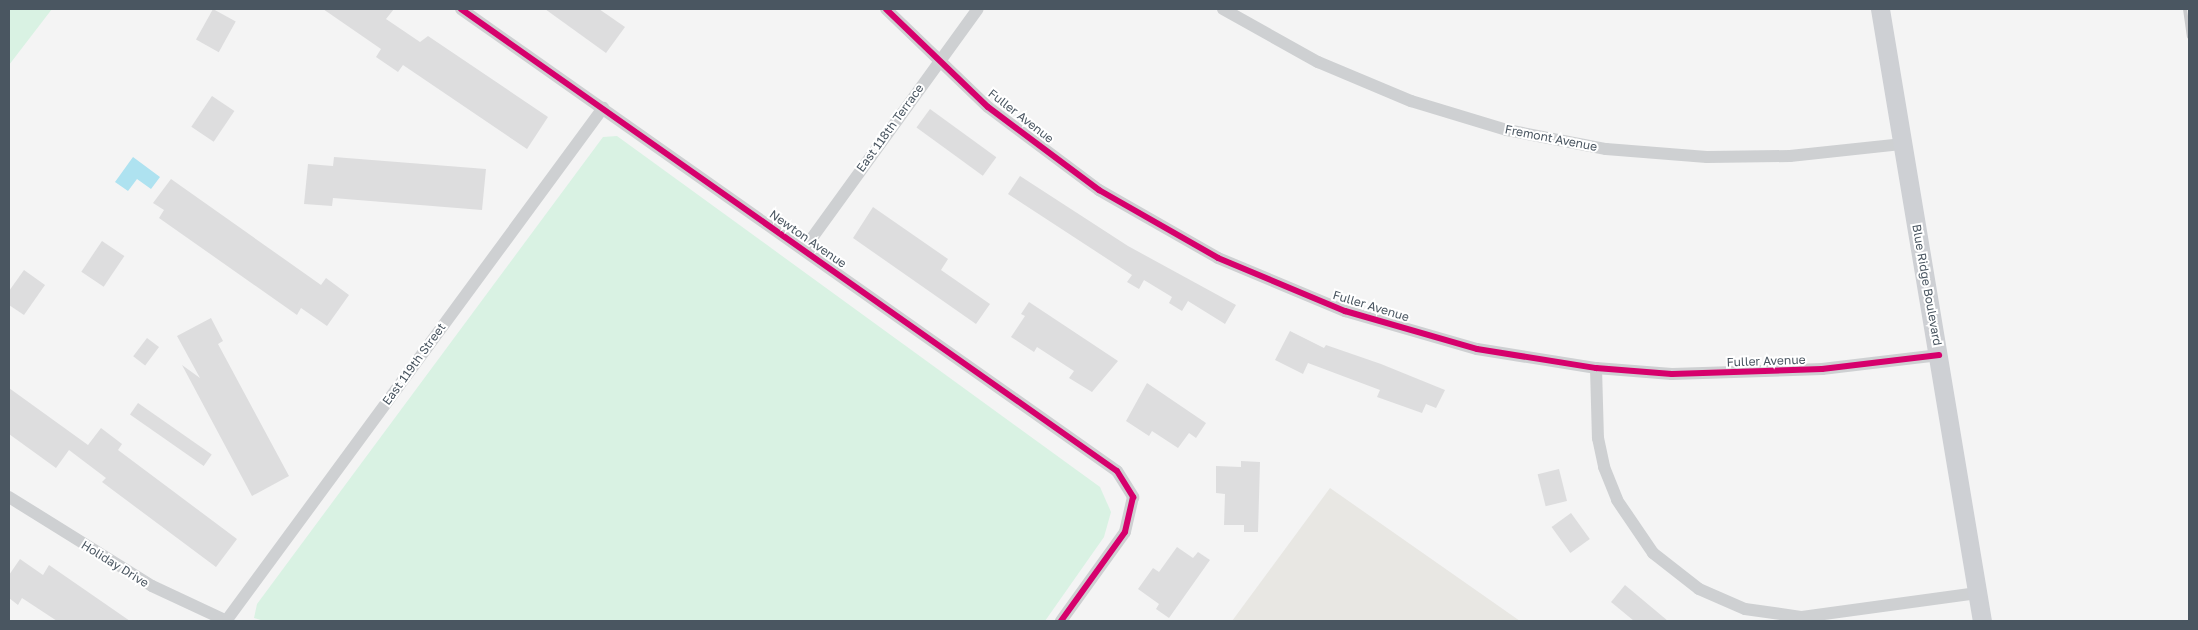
<!DOCTYPE html>
<style>
body{margin:0}
#map{position:relative;width:2198px;height:630px;overflow:hidden;background:#f4f4f4;font-family:"Golos Text",sans-serif}
div>[style]{position:absolute}
[style*='--x']{left:calc(var(--x)*1px);top:calc(var(--y)*1px);width:calc(var(--w)*1px);rotate:calc(var(--a)*1deg)}
.commercial>*{inset:0;background:#e8e7e3}
.green>*{inset:0;background:#d9f2e3}
.water>*{inset:0;background:#aee2f0}
.building>*{inset:0;background:#ddddde;transform-origin:0 0}
.minor>*{height:12px;margin:-6px;padding:0 6px;transform-origin:6px;border-radius:6px;background:#ced0d2}
.secondary>*{height:19px;margin:-9.5px;padding:0 9.5px;transform-origin:9.5px;border-radius:9.5px;background:#ced0d4}
.rail>*{height:4px;margin:-2px;padding:0 2px;transform-origin:2px;border-radius:2px;background:#c9cacc}
.cycleway>*{height:6px;margin:-3px;padding:0 3px;transform-origin:3px;border-radius:3px;background:#d6006c}
span{translate:-50% -50%;white-space:nowrap;text-align:center;line-height:1.15;-webkit-text-stroke:4px #fff;paint-order:stroke}
.street-label{font-size:12px;color:#4a5661}
.frame{position:absolute;inset:0;border:10px solid #4a5661;pointer-events:none}
</style>
<div id="map">
<div class="commercial">
<i style="clip-path:polygon(1330px 488px,1520px 621px,1232px 621px)"></i>
</div>
<div class="green">
<i style="clip-path:polygon(9px 9px,52px 9px,9px 65px)"></i>
<i style="clip-path:polygon(617px 136px,1100px 487px,1111px 512px,1104px 537px,1045px 621px,264px 621px,254px 618px,257px 604px,603px 137px)"></i>
</div>
<div class="water">
<i style="clip-path:polygon(133px 157px,160px 177px,151px 189px,137px 179px,128px 191px,115px 182px)"></i>
</div>
<div class="building">
<i style="left:213px;top:9px;width:26px;height:35px;rotate:29deg"></i>
<i style="clip-path:polygon(323px 9px,394px 9px,386px 19px,420px 42px,428px 36px,548px 117px,527px 149px,403px 65px,398px 72px,376px 57px,381px 49px)"></i>
<i style="clip-path:polygon(545px 9px,599px 9px,625px 27px,606px 53px)"></i>
<i style="left:212px;top:96px;width:27px;height:37px;rotate:34deg"></i>
<i style="left:930px;top:109px;width:82px;height:23px;rotate:36deg"></i>
<i style="clip-path:polygon(334px 157px,486px 169px,482px 210px,333px 198px,332px 206px,304px 204px,308px 164px,333px 166px)"></i>
<i style="clip-path:polygon(1020px 176px,1128px 246px,1236px 305px,1225px 324px,1188px 301px,1182px 311px,1169px 303px,1172px 297px,1144px 280px,1139px 289px,1127px 282px,1132px 275px,1008px 194px)"></i>
<i style="clip-path:polygon(171px 179px,321px 285px,326px 278px,349px 295px,327px 326px,301px 308px,297px 315px,159px 218px,164px 210px,153px 203px)"></i>
<i style="clip-path:polygon(873px 207px,948px 259px,941px 270px,990px 304px,976px 324px,853px 238px)"></i>
<i style="left:102px;top:241px;width:27px;height:37px;rotate:34deg"></i>
<i style="clip-path:polygon(24px 270px,45px 285px,24px 315px,9px 305px,9px 291px)"></i>
<i style="clip-path:polygon(1029px 302px,1118px 361px,1092px 392px,1069px 378px,1074px 371px,1037px 347px,1034px 352px,1011px 337px,1025px 316px,1021px 314px)"></i>
<i style="clip-path:polygon(211px 318px,223px 341px,218px 344px,289px 476px,252px 496px,182px 365px,200px 378px,177px 336px)"></i>
<i style="clip-path:polygon(1290px 331px,1324px 348px,1326px 345px,1381px 364px,1445px 390px,1436px 408px,1426px 404px,1422px 413px,1377px 397px,1380px 390px,1308px 363px,1303px 374px,1275px 360px)"></i>
<i style="left:147px;top:338px;width:15px;height:23px;rotate:37deg"></i>
<i style="clip-path:polygon(1147px 383px,1206px 423px,1196px 438px,1189px 433px,1178px 448px,1152px 431px,1149px 436px,1126px 421px)"></i>
<i style="clip-path:polygon(9px 388px,88px 445px,101px 428px,122px 444px,118px 450px,237px 539px,216px 567px,102px 482px,106px 478px,69px 450px,56px 468px,9px 434px)"></i>
<i style="left:138px;top:403px;width:90px;height:14px;rotate:35deg"></i>
<i style="clip-path:polygon(1241px 461px,1260px 462px,1258px 532px,1244px 532px,1244px 525px,1224px 525px,1225px 494px,1216px 493px,1216px 466px,1241px 467px)"></i>
<i style="left:1559px;top:469px;width:33px;height:22px;rotate:76deg"></i>
<i style="left:1571px;top:513px;width:32px;height:24px;rotate:54deg"></i>
<i style="clip-path:polygon(1177px 547px,1193px 558px,1198px 552px,1210px 560px,1169px 618px,1156px 609px,1159px 604px,1138px 589px,1153px 568px,1159px 572px)"></i>
<i style="clip-path:polygon(20px 559px,43px 575px,49px 565px,130px 621px,57px 621px,22px 598px,18px 605px,9px 598px,9px 575px)"></i>
<i style="clip-path:polygon(1625px 585px,1668px 621px,1634px 621px,1611px 602px)"></i>
</div>
<div class="minor">
<i style="--x:461;--y:9;--w:802;--a:35.16"></i>
<i style="--x:1117;--y:471;--w:31;--a:58"></i>
<i style="--x:1133;--y:497;--w:36;--a:103"></i>
<i style="--x:1125;--y:532;--w:110;--a:125.7"></i>
<i style="--x:886;--y:9;--w:141;--a:43.9"></i>
<i style="--x:988;--y:107;--w:139;--a:36.8"></i>
<i style="--x:1099;--y:190;--w:137;--a:29.7"></i>
<i style="--x:1218;--y:258;--w:138;--a:22.7"></i>
<i style="--x:1345;--y:311;--w:137;--a:16.1"></i>
<i style="--x:1477;--y:349;--w:121;--a:9.1"></i>
<i style="--x:1596;--y:368;--w:76;--a:4.5"></i>
<i style="--x:1672;--y:374;--w:150;--a:-1.9"></i>
<i style="--x:1822;--y:369;--w:118;--a:-6.8"></i>
<i style="--x:1223;--y:9;--w:109;--a:29.2"></i>
<i style="--x:1318;--y:62;--w:101;--a:22.8"></i>
<i style="--x:1411;--y:101;--w:100;--a:16.8"></i>
<i style="--x:1507;--y:130;--w:101;--a:10.9"></i>
<i style="--x:1606;--y:149;--w:101;--a:4.5"></i>
<i style="--x:1707;--y:157;--w:83;--a:-0.7"></i>
<i style="--x:1790;--y:156;--w:114;--a:-6.1"></i>
<i style="--x:804;--y:249;--w:296;--a:-54.1"></i>
<i style="--x:1596;--y:368;--w:70;--a:88.4"></i>
<i style="--x:1598;--y:438;--w:30;--a:78"></i>
<i style="--x:1604;--y:467;--w:35;--a:68"></i>
<i style="--x:1617;--y:500;--w:64;--a:55.8"></i>
<i style="--x:1653;--y:553;--w:58;--a:38"></i>
<i style="--x:1699;--y:589;--w:50;--a:23.5"></i>
<i style="--x:1745;--y:609;--w:58;--a:8"></i>
<i style="--x:1802;--y:617;--w:177;--a:-7.8"></i>
<i style="--x:9;--y:497;--w:168;--a:31.9"></i>
<i style="--x:152;--y:586;--w:83;--a:25"></i>
<i style="--x:226;--y:621;--w:637;--a:-53.69"></i>
</div>
<div class="secondary">
<i style="--x:1880;--y:9;--w:620;--a:80.54"></i>
</div>
<div class="rail">
<i style="--x:2185;--y:9;--w:28;--a:82"></i>
</div>
<div class="cycleway">
<i style="--x:461;--y:9;--w:802;--a:35.16"></i>
<i style="--x:1117;--y:471;--w:31;--a:58"></i>
<i style="--x:1133;--y:497;--w:36;--a:103"></i>
<i style="--x:1125;--y:532;--w:110;--a:125.7"></i>
<i style="--x:886;--y:9;--w:141;--a:43.9"></i>
<i style="--x:988;--y:107;--w:139;--a:36.8"></i>
<i style="--x:1099;--y:190;--w:137;--a:29.7"></i>
<i style="--x:1218;--y:258;--w:138;--a:22.7"></i>
<i style="--x:1345;--y:311;--w:137;--a:16.1"></i>
<i style="--x:1477;--y:349;--w:121;--a:9.1"></i>
<i style="--x:1596;--y:368;--w:76;--a:4.5"></i>
<i style="--x:1672;--y:374;--w:150;--a:-1.9"></i>
<i style="--x:1822;--y:369;--w:118;--a:-6.8"></i>
</div>
<div class="street-label">
<span style="left:1021px;top:116px;rotate:38deg">Fuller Avenue</span>
<span style="left:890px;top:128px;rotate:-54deg">East 118th Terrace</span>
<span style="left:1551px;top:138px;rotate:11deg">Fremont Avenue</span>
<span style="left:808px;top:239px;rotate:35deg">Newton Avenue</span>
<span style="left:1927px;top:285px;rotate:80deg">Blue Ridge Boulevard</span>
<span style="left:1371px;top:306px;rotate:17deg">Fuller Avenue</span>
<span style="left:1766px;top:361px;rotate:-2deg">Fuller Avenue</span>
<span style="left:414px;top:364px;rotate:-54deg">East 119th Street</span>
<span style="left:115px;top:564px;rotate:32deg">Holiday Drive</span>
</div>
<div class="frame"></div>
</div>
